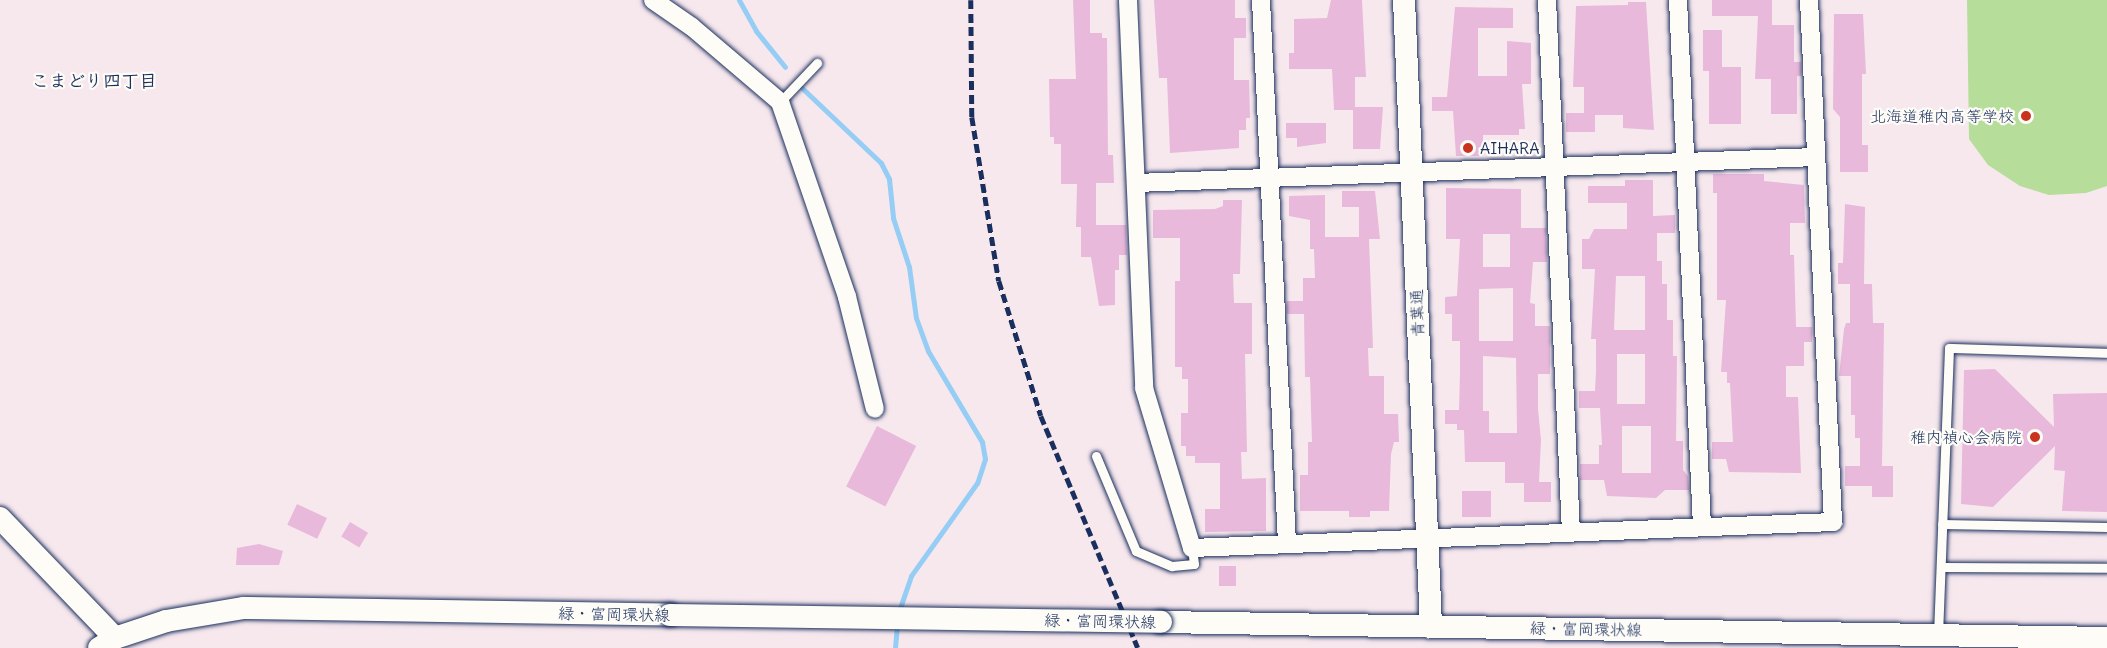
<!DOCTYPE html>
<meta charset="utf-8">
<style>
body{margin:0}
#map{position:relative;width:2107px;height:648px;overflow:hidden;background:#f7e8ee;font-family:Delius,"Klee One",sans-serif}
div>[style]{position:absolute}
[style*='--x']{left:calc(var(--x)*1px);top:calc(var(--y)*1px);width:calc(var(--w)*1px);rotate:calc(var(--a)*1deg)}
.green>*{inset:0;background:#b6dd99}
.stream>*{height:5px;margin:-2.5px;padding:0 2.5px;transform-origin:2.5px;border-radius:2.5px;background:#95cdf4}
.building>*{inset:0;background:#e8b9da;transform-origin:0 0}
.roads{filter:drop-shadow(0 0 2px #1b2f5e) drop-shadow(0 0 2px #1b2f5e)}
.service>*{height:9px;margin:-4.5px;padding:0 4.5px;transform-origin:4.5px;border-radius:4.5px;background:#fdfcf7}
.minor>*{height:18px;margin:-9px;padding:0 9px;transform-origin:9px;border-radius:9px;background:#fdfcf7}
.tertiary>*{height:22px;margin:-11px;padding:0 11px;transform-origin:11px;border-radius:11px;background:#fdfcf7}
.rail>*{height:4.5px;margin-top:-2.25px;transform-origin:0;background:repeating-linear-gradient(90deg,#1b2f5e 0 9px,transparent 0 13.5px)}
.bridges{filter:drop-shadow(0 0 2px #1b2f5e) drop-shadow(0 0 2px #1b2f5e)}
.tertiary-bridge>*{height:22px;margin:-11px;padding:0 11px;transform-origin:11px;border-radius:11px;background:#fdfcf7}
.dots>*{width:16px;height:16px;translate:-50% -50%;box-sizing:border-box;border:3px solid #fdfcf7;border-radius:50%}
span{translate:-50% -50%;white-space:nowrap;text-align:center;line-height:1.15;-webkit-text-stroke:4.5px #fdfcf7;paint-order:stroke}
.poi-label{font-size:16px;color:#1b2f5e}
.right{translate:-100% -50%;text-align:right}
.left{translate:0 -50%;text-align:left}
.street-label{font-size:16px;color:#1b2f5e}
.neighbourhood-label{font-size:18px;color:#1b2f5e;font-weight:700}
</style>
<div id="map">
<div class="green">
<i style="clip-path:polygon(1967px 0,2107px 0,2107px 186px,2086px 193px,2049px 195px,2020px 186px,1988px 165px,1969px 139px)"></i>
</div>
<div class="stream">
<i style="--x:739;--y:0;--w:35;--a:61"></i>
<i style="--x:756;--y:31;--w:46;--a:51.1"></i>
<i style="--x:802;--y:88;--w:109;--a:43.5"></i>
<i style="--x:881;--y:163;--w:18;--a:63"></i>
<i style="--x:889;--y:179;--w:39;--a:84"></i>
<i style="--x:893;--y:218;--w:52;--a:71.9"></i>
<i style="--x:909;--y:267;--w:51;--a:82.2"></i>
<i style="--x:916;--y:318;--w:35;--a:70"></i>
<i style="--x:928;--y:351;--w:106;--a:59.3"></i>
<i style="--x:982;--y:442;--w:17;--a:80"></i>
<i style="--x:985;--y:459;--w:25;--a:108"></i>
<i style="--x:977;--y:483;--w:114;--a:125.4"></i>
<i style="--x:911;--y:576;--w:39;--a:109"></i>
<i style="--x:895;--y:648;--w:25;--a:-85"></i>
</div>
<div class="building">
<i style="clip-path:polygon(1073px 0,1090px 0,1090px 33px,1102px 33px,1102px 38px,1107px 38px,1108px 155px,1113px 155px,1114px 183px,1096px 183px,1096px 225px,1126px 225px,1127px 255px,1119px 255px,1119px 270px,1115px 270px,1115px 305px,1099px 306px,1091px 257px,1081px 257px,1081px 227px,1076px 227px,1077px 184px,1061px 184px,1061px 144px,1054px 144px,1054px 137px,1050px 137px,1049px 79px,1076px 79px)"></i>
<i style="clip-path:polygon(1154px 0,1235px 0,1235px 18px,1246px 18px,1246px 38px,1234px 38px,1234px 80px,1249px 80px,1250px 118px,1246px 118px,1246px 130px,1239px 130px,1239px 148px,1170px 153px,1167px 78px,1159px 78px)"></i>
<i style="clip-path:polygon(1331px 0,1362px 0,1366px 77px,1355px 77px,1355px 107px,1383px 107px,1380px 149px,1353px 149px,1353px 110px,1334px 110px,1332px 69px,1289px 69px,1289px 53px,1294px 53px,1294px 19px,1327px 18px)"></i>
<i style="clip-path:polygon(1712px 0,1772px 0,1772px 25px,1794px 25px,1794px 62px,1801px 62px,1801px 76px,1797px 76px,1797px 114px,1771px 114px,1771px 79px,1755px 79px,1758px 16px,1712px 16px)"></i>
<i style="clip-path:polygon(1628px 2px,1646px 2px,1654px 130px,1623px 128px,1623px 115px,1595px 115px,1595px 132px,1566px 132px,1566px 113px,1584px 113px,1584px 87px,1573px 87px,1576px 6px,1628px 5px)"></i>
<i style="clip-path:polygon(1455px 7px,1513px 8px,1513px 28px,1478px 28px,1478px 76px,1507px 76px,1507px 41px,1531px 43px,1531px 84px,1522px 84px,1525px 129px,1519px 129px,1519px 135px,1483px 135px,1483px 156px,1456px 156px,1453px 111px,1432px 111px,1432px 97px,1447px 97px)"></i>
<i style="clip-path:polygon(1834px 14px,1863px 14px,1866px 74px,1862px 74px,1862px 145px,1868px 145px,1868px 172px,1840px 172px,1840px 117px,1833px 109px)"></i>
<i style="clip-path:polygon(1703px 30px,1722px 30px,1722px 67px,1741px 67px,1741px 124px,1709px 124px,1709px 71px,1703px 71px)"></i>
<i style="clip-path:polygon(1286px 123px,1326px 123px,1326px 143px,1297px 147px,1297px 138px,1286px 138px)"></i>
<i style="clip-path:polygon(1713px 174px,1764px 174px,1764px 181px,1804px 185px,1805px 223px,1790px 223px,1790px 255px,1794px 255px,1796px 327px,1812px 327px,1812px 342px,1804px 342px,1804px 366px,1786px 366px,1786px 397px,1798px 397px,1801px 473px,1729px 472px,1726px 459px,1712px 459px,1712px 442px,1733px 442px,1730px 383px,1727px 383px,1727px 372px,1721px 372px,1726px 300px,1717px 300px,1717px 193px,1713px 193px)"></i>
<i style="clip-path:polygon(evenodd,1625px 180px,1653px 180px,1653px 216px,1675px 215px,1675px 233px,1657px 233px,1657px 261px,1662px 261px,1662px 284px,1667px 284px,1667px 320px,1673px 320px,1673px 356px,1677px 356px,1676px 441px,1683px 441px,1683px 470px,1688px 476px,1689px 490px,1665px 490px,1656px 498px,1607px 496px,1604px 480px,1580px 480px,1580px 464px,1599px 464px,1599px 445px,1602px 445px,1600px 408px,1579px 408px,1579px 391px,1595px 391px,1596px 371px,1596px 339px,1591px 339px,1595px 269px,1582px 269px,1582px 239px,1589px 239px,1594px 229px,1627px 229px,1627px 203px,1588px 203px,1588px 186px,1625px 186px,1625px 180px,1616px 276px,1645px 276px,1645px 330px,1614px 330px,1616px 276px,1625px 180px,1617px 354px,1645px 354px,1645px 404px,1617px 404px,1617px 354px,1625px 180px,1622px 426px,1651px 426px,1651px 473px,1622px 473px,1622px 426px)"></i>
<i style="clip-path:polygon(evenodd,1446px 188px,1521px 189px,1521px 228px,1546px 228px,1547px 262px,1533px 262px,1530px 303px,1535px 304px,1535px 326px,1550px 326px,1550px 374px,1538px 374px,1538px 409px,1541px 440px,1539px 482px,1551px 482px,1551px 502px,1524px 502px,1524px 483px,1505px 483px,1505px 462px,1465px 462px,1464px 430px,1457px 430px,1457px 424px,1445px 424px,1445px 410px,1459px 410px,1460px 373px,1460px 341px,1452px 341px,1452px 314px,1445px 314px,1445px 297px,1457px 296px,1460px 239px,1446px 239px,1446px 188px,1483px 234px,1510px 234px,1510px 267px,1483px 267px,1483px 234px,1446px 188px,1513px 288px,1513px 341px,1479px 341px,1479px 289px,1513px 288px,1446px 188px,1483px 356px,1516px 358px,1517px 433px,1489px 433px,1489px 411px,1483px 411px,1483px 356px)"></i>
<i style="clip-path:polygon(1342px 191px,1375px 191px,1380px 239px,1369px 239px,1373px 348px,1368px 348px,1369px 376px,1384px 376px,1384px 414px,1398px 414px,1399px 442px,1394px 442px,1391px 454px,1389px 511px,1370px 511px,1370px 517px,1349px 517px,1349px 511px,1300px 511px,1300px 475px,1308px 475px,1308px 442px,1312px 442px,1310px 377px,1305px 377px,1304px 314px,1287px 314px,1287px 301px,1303px 301px,1303px 278px,1315px 278px,1314px 249px,1310px 249px,1310px 220px,1289px 216px,1289px 196px,1325px 195px,1325px 237px,1359px 237px,1359px 207px,1342px 207px)"></i>
<i style="clip-path:polygon(1223px 200px,1242px 200px,1240px 274px,1233px 274px,1234px 303px,1252px 303px,1252px 354px,1245px 354px,1247px 452px,1241px 452px,1242px 479px,1266px 478px,1266px 531px,1205px 532px,1205px 509px,1220px 509px,1220px 463px,1195px 463px,1195px 456px,1186px 456px,1186px 446px,1181px 446px,1181px 413px,1188px 413px,1188px 379px,1182px 379px,1182px 367px,1175px 367px,1175px 281px,1180px 281px,1180px 238px,1153px 238px,1153px 210px,1215px 209px,1223px 206px)"></i>
<i style="clip-path:polygon(1845px 204px,1865px 207px,1864px 284px,1872px 284px,1873px 323px,1884px 323px,1882px 466px,1893px 466px,1893px 497px,1872px 497px,1872px 486px,1845px 486px,1845px 466px,1860px 466px,1860px 438px,1855px 438px,1855px 415px,1851px 415px,1851px 376px,1839px 376px,1844px 329px,1846px 323px,1850px 323px,1850px 284px,1838px 284px,1838px 263px,1843px 263px)"></i>
<i style="clip-path:polygon(1995px 369px,2054px 427px,2053px 394px,2107px 393px,2107px 512px,2062px 511px,2065px 471px,2054px 470px,2055px 446px,1993px 507px,1961px 504px,1964px 370px)"></i>
<i style="left:877px;top:426px;width:44px;height:68px;rotate:27deg"></i>
<i style="left:1462px;top:491px;width:29px;height:26px"></i>
<i style="left:297px;top:504px;width:33px;height:23px;rotate:25deg"></i>
<i style="left:350px;top:522px;width:21px;height:17px;rotate:31deg"></i>
<i style="clip-path:polygon(259px 544px,283px 551px,279px 565px,236px 565px,237px 548px)"></i>
<i style="left:1219px;top:566px;width:17px;height:20px"></i>
</div>
<div class="roads">
<div class="service">
<i style="--x:780;--y:102;--w:54;--a:-46.5"></i>
<i style="--x:1096;--y:456;--w:103;--a:67.2"></i>
<i style="--x:1136;--y:551;--w:39;--a:23"></i>
<i style="--x:1172;--y:566;--w:22;--a:-5"></i>
<i style="--x:1194;--y:564;--w:16;--a:-97"></i>
<i style="--x:1942;--y:524;--w:165;--a:1"></i>
<i style="--x:1941;--y:567;--w:166;--a:0.3"></i>
<i style="--x:1938;--y:635;--w:287;--a:-87.8"></i>
<i style="--x:1949;--y:348;--w:158;--a:1.8"></i>
</div>
<div class="minor">
<i style="--x:653;--y:0;--w:47;--a:34.7"></i>
<i style="--x:692;--y:27;--w:116;--a:40.4"></i>
<i style="--x:780;--y:102;--w:206;--a:71"></i>
<i style="--x:847;--y:297;--w:115;--a:76"></i>
<i style="--x:1128;--y:0;--w:388;--a:87.6"></i>
<i style="--x:1144;--y:388;--w:167;--a:73.3"></i>
<i style="--x:1192;--y:548;--w:642;--a:-2.32"></i>
<i style="--x:1833;--y:522;--w:523;--a:-92.63"></i>
<i style="--x:1261;--y:0;--w:544;--a:87.26"></i>
<i style="--x:1547;--y:0;--w:533;--a:87.42"></i>
<i style="--x:1678;--y:0;--w:527;--a:87.39"></i>
<i style="--x:1136;--y:183;--w:680;--a:-2.19"></i>
</div>
<div class="tertiary">
<i style="--x:1404;--y:0;--w:628;--a:87.53"></i>
<i style="--x:0;--y:518;--w:166;--a:46.2"></i>
<i style="--x:1161;--y:622;--w:946;--a:0.97"></i>
<i style="--x:99;--y:648;--w:19;--a:-32"></i>
<i style="--x:115;--y:638;--w:54;--a:-18.4"></i>
<i style="--x:166;--y:621;--w:79;--a:-9.5"></i>
<i style="--x:244;--y:608;--w:426;--a:0.9"></i>
</div>
</div>
<div class="rail">
<i style="--x:971;--y:0;--w:117;--a:89.5"></i>
<i style="--x:972;--y:117;--w:166;--a:80.7"></i>
<i style="--x:999;--y:281;--w:141;--a:72.7"></i>
<i style="--x:1041;--y:416;--w:251;--a:67.3"></i>
</div>
<div class="bridges">
<div class="tertiary-bridge">
<i style="--x:670;--y:615;--w:491;--a:0.8"></i>
</div>
</div>
<div class="dots">
<i style="left:2026px;top:116px;background:#c8321e"></i>
<i style="left:1468px;top:148px;background:#c8321e"></i>
<i style="left:2035px;top:437px;background:#c8321e"></i>
</div>
<div class="poi-label">
<span class="right" style="left:2014px;top:116px">北海道稚内高等学校</span>
<span class="left" style="left:1480px;top:148px">AIHARA</span>
<span class="right" style="left:2022px;top:437px">稚内禎心会病院</span>
</div>
<div class="street-label">
<span style="left:1417px;top:313px;rotate:-92deg">青葉通</span>
<span style="left:614px;top:614px;rotate:1deg">緑・富岡環状線</span>
<span style="left:1100px;top:621px;rotate:1deg">緑・富岡環状線</span>
<span style="left:1586px;top:629px;rotate:1deg">緑・富岡環状線</span>
</div>
<div class="neighbourhood-label">
<span style="left:94px;top:81px">こまどり四丁目</span>
</div>
</div>
